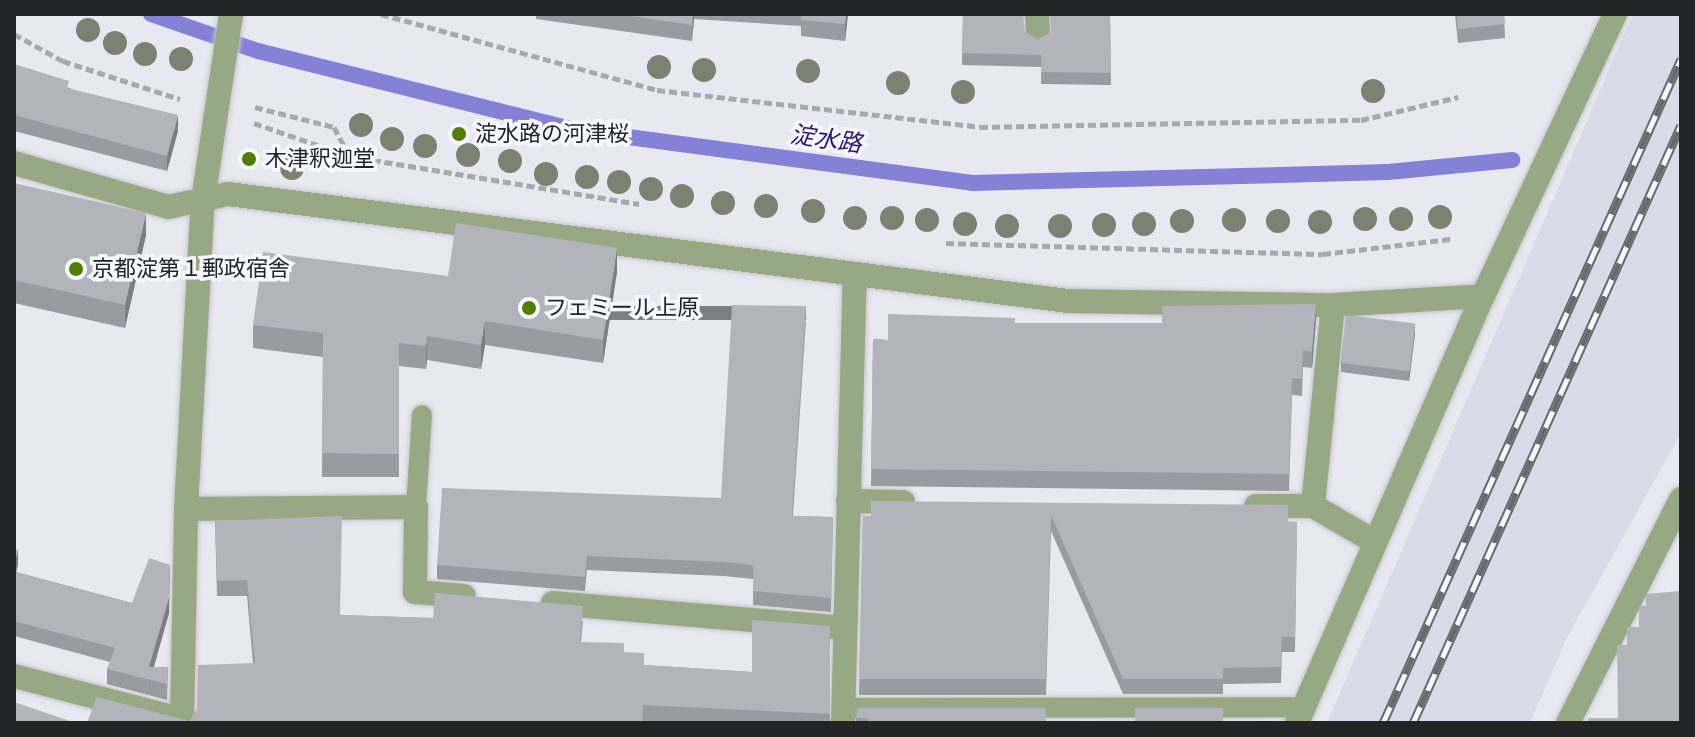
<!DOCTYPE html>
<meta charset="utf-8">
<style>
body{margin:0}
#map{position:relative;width:1695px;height:737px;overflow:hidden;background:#e8e9f0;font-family:Arial,"Noto Sans JP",sans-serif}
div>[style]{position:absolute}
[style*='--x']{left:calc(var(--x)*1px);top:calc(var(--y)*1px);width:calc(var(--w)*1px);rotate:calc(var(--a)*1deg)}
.built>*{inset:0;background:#dadbe9}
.stream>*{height:16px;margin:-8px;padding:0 8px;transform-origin:8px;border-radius:8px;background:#8382d7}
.path>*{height:5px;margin-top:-2.5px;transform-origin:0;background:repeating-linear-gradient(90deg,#a8a9ae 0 8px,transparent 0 12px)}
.roads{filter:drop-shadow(0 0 2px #c5c6cc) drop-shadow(0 0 2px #c5c6cc)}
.lane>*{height:20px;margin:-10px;padding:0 10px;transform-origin:10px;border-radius:10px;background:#97a984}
.street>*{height:24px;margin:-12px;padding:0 12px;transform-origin:12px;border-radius:12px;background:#97a984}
.rail>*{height:9px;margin-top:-4.5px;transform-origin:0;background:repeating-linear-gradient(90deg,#f6f6fd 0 18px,#696a6e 0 36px);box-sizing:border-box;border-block:2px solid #696a6e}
.trees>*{width:24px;height:24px;margin:-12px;border-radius:50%;background:#7a8372}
.wall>*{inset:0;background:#9a9ba1}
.shaded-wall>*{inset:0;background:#7d7e83;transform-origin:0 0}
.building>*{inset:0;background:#b3b4bb;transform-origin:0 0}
.dots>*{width:22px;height:22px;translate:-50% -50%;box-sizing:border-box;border:4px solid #f6f6fd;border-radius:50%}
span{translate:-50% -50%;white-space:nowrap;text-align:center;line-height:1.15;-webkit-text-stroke:7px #f6f6fd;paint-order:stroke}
.poi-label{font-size:22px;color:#232426}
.left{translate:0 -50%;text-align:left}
.water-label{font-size:24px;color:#2b1579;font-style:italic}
.frame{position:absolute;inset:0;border:16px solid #232426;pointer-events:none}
</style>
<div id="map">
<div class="built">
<i style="clip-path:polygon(1633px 14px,1681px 14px,1681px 433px,1567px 638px,1530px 723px,1327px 723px)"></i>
</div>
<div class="stream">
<i style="--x:151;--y:14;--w:113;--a:19.1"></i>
<i style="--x:258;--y:51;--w:328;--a:14"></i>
<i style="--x:576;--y:130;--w:400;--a:7.6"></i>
<i style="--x:972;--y:183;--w:416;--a:-1.5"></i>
<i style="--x:1388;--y:172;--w:125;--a:-5.5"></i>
</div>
<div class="path">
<i style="--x:381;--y:14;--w:286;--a:15.4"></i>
<i style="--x:657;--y:90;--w:325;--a:6.5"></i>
<i style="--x:980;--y:127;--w:381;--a:-1.1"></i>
<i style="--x:1361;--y:120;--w:100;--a:-13.3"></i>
<i style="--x:14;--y:34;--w:56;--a:28.9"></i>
<i style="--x:63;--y:61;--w:123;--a:18"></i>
<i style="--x:255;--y:107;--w:81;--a:14.2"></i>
<i style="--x:334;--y:127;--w:32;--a:62"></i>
<i style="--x:254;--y:123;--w:101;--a:19.2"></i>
<i style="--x:349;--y:156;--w:294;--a:9.4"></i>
<i style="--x:946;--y:243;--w:377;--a:1.7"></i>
<i style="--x:1323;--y:254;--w:128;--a:-6.7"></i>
</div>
<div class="roads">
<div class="lane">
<i style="--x:416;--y:507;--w:92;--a:-86.3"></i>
<i style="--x:843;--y:708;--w:461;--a:-0.1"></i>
</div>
<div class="street">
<i style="--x:1037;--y:14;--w:22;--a:87"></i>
<i style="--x:14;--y:163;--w:160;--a:15.9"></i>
<i style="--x:168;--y:207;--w:61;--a:-12.2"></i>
<i style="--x:228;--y:194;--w:847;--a:7.26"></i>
<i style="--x:1068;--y:301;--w:265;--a:0.9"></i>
<i style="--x:1333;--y:305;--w:150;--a:-3.4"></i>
<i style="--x:1333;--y:305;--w:202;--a:95.7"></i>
<i style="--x:1313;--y:506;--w:72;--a:30.1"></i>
<i style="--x:848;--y:501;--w:55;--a:1"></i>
<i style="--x:1256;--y:506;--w:57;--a:0"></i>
<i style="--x:186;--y:509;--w:230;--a:-0.5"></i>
<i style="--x:416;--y:507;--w:85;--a:90.7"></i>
<i style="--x:415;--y:592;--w:49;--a:4.7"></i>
<i style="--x:553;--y:603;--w:293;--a:4.9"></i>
<i style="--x:14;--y:676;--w:171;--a:14.5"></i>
<i style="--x:182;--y:723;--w:214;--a:-88.9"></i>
<i style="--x:186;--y:509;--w:309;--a:-86.9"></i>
<i style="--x:203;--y:200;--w:188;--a:-81.4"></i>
<i style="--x:843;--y:723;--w:445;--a:-88.5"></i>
<i style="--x:1297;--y:723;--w:466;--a:-66.5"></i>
<i style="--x:1483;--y:296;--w:311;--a:-64.9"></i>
<i style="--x:1568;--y:723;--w:251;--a:-63.2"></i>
</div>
</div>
<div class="rail">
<i style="--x:1383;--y:723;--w:728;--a:-65.83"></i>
<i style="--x:1413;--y:723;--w:655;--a:-65.86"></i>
</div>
<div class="trees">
<i style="left:88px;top:30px"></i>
<i style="left:115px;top:43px"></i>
<i style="left:145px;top:54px"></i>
<i style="left:181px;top:59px"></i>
<i style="left:659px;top:67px"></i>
<i style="left:704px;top:70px"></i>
<i style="left:808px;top:71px"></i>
<i style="left:898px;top:83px"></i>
<i style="left:1373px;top:91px"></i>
<i style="left:963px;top:92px"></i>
<i style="left:361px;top:125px"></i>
<i style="left:392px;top:139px"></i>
<i style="left:425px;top:146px"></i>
<i style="left:468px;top:155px"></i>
<i style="left:510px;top:161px"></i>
<i style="left:292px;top:168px"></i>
<i style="left:546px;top:174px"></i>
<i style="left:587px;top:177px"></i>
<i style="left:619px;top:182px"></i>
<i style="left:651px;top:189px"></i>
<i style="left:682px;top:196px"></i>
<i style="left:723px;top:203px"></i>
<i style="left:766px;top:206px"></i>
<i style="left:813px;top:211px"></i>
<i style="left:1440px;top:217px"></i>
<i style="left:855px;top:218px"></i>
<i style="left:892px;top:218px"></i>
<i style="left:1365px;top:219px"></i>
<i style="left:1401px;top:219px"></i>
<i style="left:927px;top:220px"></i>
<i style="left:1234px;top:220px"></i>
<i style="left:1182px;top:221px"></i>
<i style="left:1278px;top:221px"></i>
<i style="left:1320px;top:222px"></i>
<i style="left:965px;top:224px"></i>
<i style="left:1144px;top:224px"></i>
<i style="left:1104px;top:225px"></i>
<i style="left:1007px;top:226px"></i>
<i style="left:1060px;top:226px"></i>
</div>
<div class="wall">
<i style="clip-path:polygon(536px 14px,848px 14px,845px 41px,801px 36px,801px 26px,694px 19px,692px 41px,536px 19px)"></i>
<i style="clip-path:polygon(963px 14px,1025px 32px,1038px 39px,1110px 14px,1111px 85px,1041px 84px,1041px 67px,962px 65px)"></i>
<i style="clip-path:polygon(1455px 14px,1504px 14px,1505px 38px,1458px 43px)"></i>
<i style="clip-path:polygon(14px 64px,69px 88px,178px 131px,167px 171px,14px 131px)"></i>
<i style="clip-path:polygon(14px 183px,146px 235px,125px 328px,14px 303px)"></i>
<i style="clip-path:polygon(617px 272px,603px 363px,485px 345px,481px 369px,427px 360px,426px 369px,399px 366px,399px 477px,322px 477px,323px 357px,253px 348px,253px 325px,448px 276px)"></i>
<i style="clip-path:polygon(806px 320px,793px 516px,833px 517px,831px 612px,753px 605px,753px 579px,724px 576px,587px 570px,585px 591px,437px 579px,437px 565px,721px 498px)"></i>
<i style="clip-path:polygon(1316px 321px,1312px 368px,1303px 367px,1302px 396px,1292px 395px,1289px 491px,871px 486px,873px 339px,888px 340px,1015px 323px,1162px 323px)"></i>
<i style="clip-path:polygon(1415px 333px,1409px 381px,1341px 372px,1341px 363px)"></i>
<i style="clip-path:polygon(871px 501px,1297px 522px,1295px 652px,1282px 652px,1281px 683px,1223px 684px,1223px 694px,1123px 694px,1051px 531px,1046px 695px,859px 695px,863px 516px,871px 516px)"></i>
<i style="clip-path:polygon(215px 521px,341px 615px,433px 618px,583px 621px,581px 642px,624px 652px,644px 665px,752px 672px,830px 626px,830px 723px,692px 723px,643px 721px,643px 723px,87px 723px,189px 721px,253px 663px,247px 596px,217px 596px)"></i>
<i style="clip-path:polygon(14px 549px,18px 565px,16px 572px,169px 613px,154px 667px,168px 667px,167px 700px,107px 684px,107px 669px,110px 662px,14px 636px)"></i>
<i style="clip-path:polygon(1135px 708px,1223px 723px,1136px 723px)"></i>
<i style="clip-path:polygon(856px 718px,1046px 723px,856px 723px)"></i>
</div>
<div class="shaded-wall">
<i style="clip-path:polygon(693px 14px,694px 14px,694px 19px,692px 41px)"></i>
<i style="clip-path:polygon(846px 14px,848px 14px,845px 41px,845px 24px)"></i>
<i style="clip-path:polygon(178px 115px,178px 131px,167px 171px,167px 156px)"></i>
<i style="clip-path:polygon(146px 213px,146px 235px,125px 328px,125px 305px)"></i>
<i style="clip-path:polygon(617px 248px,617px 272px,603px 363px,603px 340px)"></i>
<i style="clip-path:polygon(1316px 304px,1316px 321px,1312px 368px,1312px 352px)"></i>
<i style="left:806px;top:306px;width:14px;height:210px;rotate:90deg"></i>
<i style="clip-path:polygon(485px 321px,485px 345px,481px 369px,481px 345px)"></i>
<i style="clip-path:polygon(1415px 324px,1415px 333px,1409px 381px,1409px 372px)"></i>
<i style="clip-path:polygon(427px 336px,427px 360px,426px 369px,426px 346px)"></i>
<i style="clip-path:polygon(18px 550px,18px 565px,14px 579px,14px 564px)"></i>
<i style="clip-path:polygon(170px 565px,169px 613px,149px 683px,149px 667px)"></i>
</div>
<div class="building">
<i style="clip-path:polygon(618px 14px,693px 14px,692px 25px)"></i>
<i style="clip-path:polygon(801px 14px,846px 14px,845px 24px,801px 20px)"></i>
<i style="clip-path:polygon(963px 14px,1023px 14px,1025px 32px,1038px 39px,1051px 32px,1050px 14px,1110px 14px,1111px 73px,1041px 72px,1041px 55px,962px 53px)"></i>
<i style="clip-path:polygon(1457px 14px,1504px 14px,1505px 24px,1458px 29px)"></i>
<i style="clip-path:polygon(14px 64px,69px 81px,67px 88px,178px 115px,167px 156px,14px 115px)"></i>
<i style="clip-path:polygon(14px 183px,146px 213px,125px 305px,14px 280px)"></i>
<i style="clip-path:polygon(456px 223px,617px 248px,603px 340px,485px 321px,481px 345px,427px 336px,426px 346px,399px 343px,399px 454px,322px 453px,323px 333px,253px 325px,263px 252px,448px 276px)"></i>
<i style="clip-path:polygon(1316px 304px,1312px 352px,1303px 350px,1302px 379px,1292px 378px,1289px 474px,871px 469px,873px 339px,888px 340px,888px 314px,1015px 318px,1015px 323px,1162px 323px,1162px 306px)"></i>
<i style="clip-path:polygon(732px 305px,806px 306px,792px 516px,833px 517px,831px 598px,753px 591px,753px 565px,724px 562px,587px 556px,585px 577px,437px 565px,442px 488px,721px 498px)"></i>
<i style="left:1346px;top:315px;width:70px;height:48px;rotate:7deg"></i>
<i style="clip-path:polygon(871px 501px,1288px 505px,1288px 522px,1297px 522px,1295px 637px,1282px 637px,1281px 667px,1223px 668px,1223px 679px,1123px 679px,1051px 515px,1046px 679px,859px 679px,863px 516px,871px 516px)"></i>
<i style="clip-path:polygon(342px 516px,340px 615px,433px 618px,435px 593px,583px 606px,580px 642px,624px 643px,624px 652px,644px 653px,644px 665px,752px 672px,752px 620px,830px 626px,830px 714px,643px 705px,642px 723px,87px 723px,97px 697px,189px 721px,197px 709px,198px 665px,255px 663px,247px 580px,217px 581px,215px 521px)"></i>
<i style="clip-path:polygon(14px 549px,18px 550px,14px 564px)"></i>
<i style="clip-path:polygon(149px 558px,170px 565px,169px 598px,149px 667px,168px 667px,167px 684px,107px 669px,115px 648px,14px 621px,14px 572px,132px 603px)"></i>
<i style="clip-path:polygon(1681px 591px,1681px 723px,1588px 723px,1588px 718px,1618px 718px,1617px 645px,1627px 645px,1627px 627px,1639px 627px,1639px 606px,1646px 606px,1646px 594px)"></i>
<i style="clip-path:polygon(14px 702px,76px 723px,14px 723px)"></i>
<i style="clip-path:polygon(858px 708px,1046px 708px,1046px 723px,868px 723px,868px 718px,856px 718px)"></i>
<i style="left:1135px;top:708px;width:88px;height:17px"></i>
</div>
<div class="dots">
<i style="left:459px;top:134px;background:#527d00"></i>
<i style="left:249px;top:159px;background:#527d00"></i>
<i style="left:76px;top:269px;background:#527d00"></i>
<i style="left:529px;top:308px;background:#527d00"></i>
</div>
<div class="poi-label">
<span class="left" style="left:475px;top:134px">淀水路の河津桜</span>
<span class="left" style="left:265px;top:159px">木津釈迦堂</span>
<span class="left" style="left:92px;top:269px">京都淀第１郵政宿舎</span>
<span class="left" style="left:545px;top:308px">フェミール上原</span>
</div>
<div class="water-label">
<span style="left:826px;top:139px;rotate:8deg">淀水路</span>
</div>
<div class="frame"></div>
</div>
